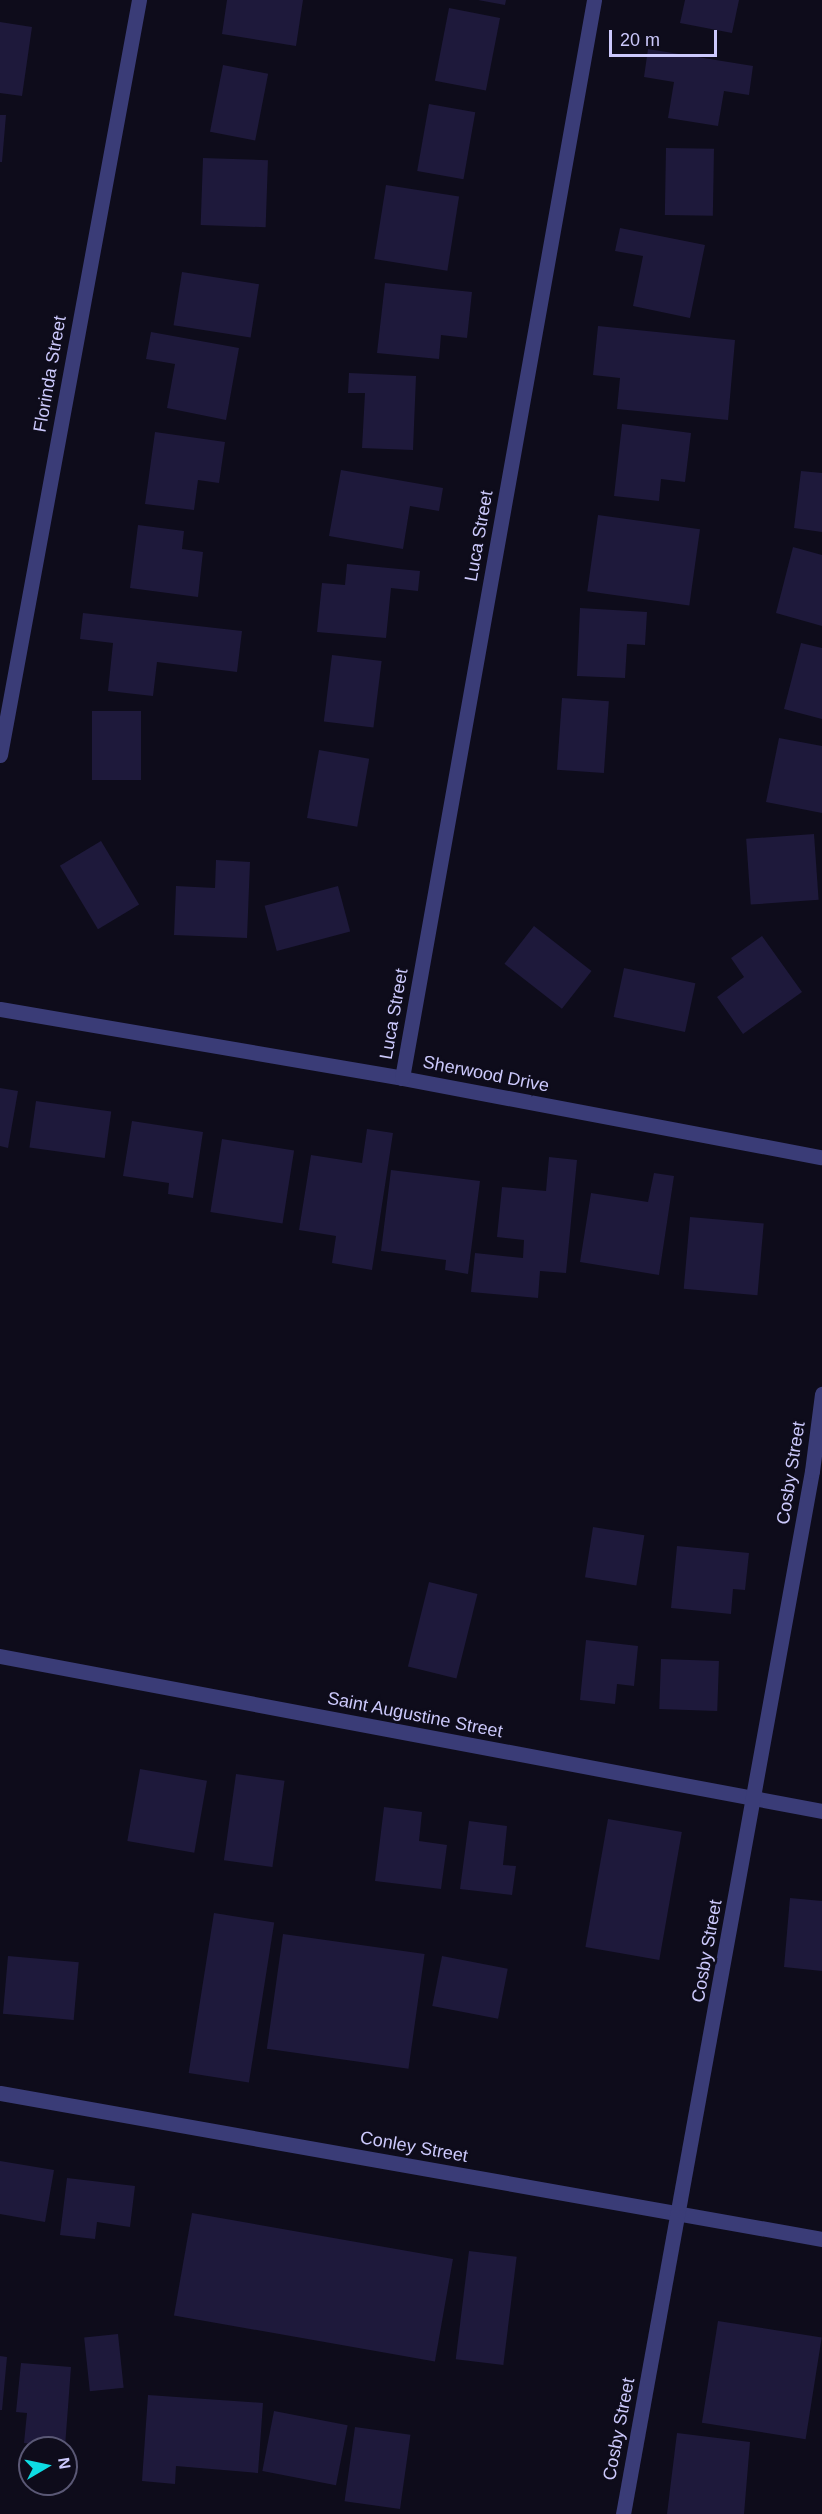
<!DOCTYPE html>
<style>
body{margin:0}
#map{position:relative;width:822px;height:2514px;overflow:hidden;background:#0e0c1b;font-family:Helvetica,sans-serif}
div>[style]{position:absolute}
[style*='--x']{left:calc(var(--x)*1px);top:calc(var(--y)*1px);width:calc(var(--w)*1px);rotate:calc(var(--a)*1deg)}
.building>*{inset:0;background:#1e193b;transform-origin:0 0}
.street>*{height:15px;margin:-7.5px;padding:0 7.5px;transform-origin:7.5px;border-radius:7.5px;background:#3a3c77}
span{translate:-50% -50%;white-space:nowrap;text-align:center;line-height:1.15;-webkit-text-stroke:5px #0e0c1b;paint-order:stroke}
.street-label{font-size:18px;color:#ccc9fc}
.north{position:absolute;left:18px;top:2436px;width:60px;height:60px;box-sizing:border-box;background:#0e0c1b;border:2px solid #5a5875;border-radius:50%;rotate:81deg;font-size:16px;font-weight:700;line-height:24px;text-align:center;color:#ccc9fc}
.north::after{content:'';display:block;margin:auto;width:21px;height:27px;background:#0edce3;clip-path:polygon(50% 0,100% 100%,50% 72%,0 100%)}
.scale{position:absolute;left:609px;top:30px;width:108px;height:27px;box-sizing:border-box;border:3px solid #ccc9fc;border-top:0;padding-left:8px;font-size:18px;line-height:21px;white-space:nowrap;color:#ccc9fc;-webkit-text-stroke:4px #0e0c1b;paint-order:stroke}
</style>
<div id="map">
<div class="building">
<i style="clip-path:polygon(227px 0,303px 0,296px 46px,222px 34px)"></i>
<i style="clip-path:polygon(478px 0,506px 0,505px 5px)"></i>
<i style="clip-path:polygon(685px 0,739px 0,732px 33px,680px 23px)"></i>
<i style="left:449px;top:8px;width:52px;height:74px;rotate:11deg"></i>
<i style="clip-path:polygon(0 22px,32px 27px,22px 96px,0 93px)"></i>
<i style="clip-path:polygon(648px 49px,753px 66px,749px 95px,724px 91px,718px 126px,668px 118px,674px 82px,644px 77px)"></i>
<i style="left:223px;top:65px;width:46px;height:68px;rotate:11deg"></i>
<i style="left:429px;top:104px;width:47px;height:68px;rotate:10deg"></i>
<i style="clip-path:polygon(0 115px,6px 115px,2px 162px,0 162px)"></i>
<i style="left:666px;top:148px;width:48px;height:67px;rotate:1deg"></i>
<i style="left:203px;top:158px;width:65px;height:67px;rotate:2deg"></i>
<i style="left:386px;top:185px;width:74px;height:75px;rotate:9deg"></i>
<i style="clip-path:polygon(620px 228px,705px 245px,690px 318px,633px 306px,643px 256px,615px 251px)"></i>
<i style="left:182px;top:272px;width:78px;height:54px;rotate:9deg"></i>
<i style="clip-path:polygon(385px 283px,472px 292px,467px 338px,441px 335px,439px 359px,377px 353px)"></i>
<i style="clip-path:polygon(598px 326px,735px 340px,728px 420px,617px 409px,620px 378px,593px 375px)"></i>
<i style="clip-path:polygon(151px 332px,239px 348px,226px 420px,167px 408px,175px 364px,146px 359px)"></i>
<i style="clip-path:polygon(349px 373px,416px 376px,413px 450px,362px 448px,365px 393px,348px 393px)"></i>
<i style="clip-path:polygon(622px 424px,691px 433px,685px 482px,661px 479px,659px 501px,614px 496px)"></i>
<i style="clip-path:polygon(155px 432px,225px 442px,219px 483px,198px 480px,194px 510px,145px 504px)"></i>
<i style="clip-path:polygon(341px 470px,443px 488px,439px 511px,410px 506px,403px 549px,329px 536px)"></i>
<i style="clip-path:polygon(801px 471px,822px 473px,822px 532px,794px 528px)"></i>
<i style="left:598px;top:515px;width:103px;height:77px;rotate:8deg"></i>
<i style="clip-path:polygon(138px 525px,184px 531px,182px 549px,203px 552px,198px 597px,130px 588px)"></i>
<i style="clip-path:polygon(793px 547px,822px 555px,822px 626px,776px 613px)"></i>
<i style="clip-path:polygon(347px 564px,420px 571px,418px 591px,391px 588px,386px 638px,317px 632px,322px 583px,345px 585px)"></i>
<i style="clip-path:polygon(580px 608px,647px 612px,645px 645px,627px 644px,625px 678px,577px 676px)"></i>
<i style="clip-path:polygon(83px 613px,242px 631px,237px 672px,157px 662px,153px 696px,108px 691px,113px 643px,80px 639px)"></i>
<i style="clip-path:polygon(801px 643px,822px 648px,822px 719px,784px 709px)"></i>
<i style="left:332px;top:655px;width:50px;height:67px;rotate:7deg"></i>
<i style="left:562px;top:698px;width:47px;height:72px;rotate:4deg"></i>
<i style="left:92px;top:711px;width:49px;height:69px"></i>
<i style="clip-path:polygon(779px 738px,822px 746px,822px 813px,766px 802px)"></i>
<i style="left:319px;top:750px;width:51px;height:69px;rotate:10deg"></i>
<i style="left:814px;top:834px;width:66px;height:68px;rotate:86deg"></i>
<i style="left:101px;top:841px;width:74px;height:48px;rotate:59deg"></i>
<i style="clip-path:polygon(216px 860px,250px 862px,247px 938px,174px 935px,176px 886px,215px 888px)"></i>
<i style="left:338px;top:886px;width:47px;height:76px;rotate:75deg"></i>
<i style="left:534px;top:926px;width:73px;height:48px;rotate:38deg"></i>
<i style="clip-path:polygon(762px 936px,802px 992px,743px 1034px,717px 997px,744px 977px,731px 958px)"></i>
<i style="left:624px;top:968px;width:73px;height:50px;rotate:12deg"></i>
<i style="clip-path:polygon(0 1088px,18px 1091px,8px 1148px,0 1146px)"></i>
<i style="left:36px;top:1101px;width:76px;height:47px;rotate:8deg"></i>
<i style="clip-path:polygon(132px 1121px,203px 1132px,193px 1198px,168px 1194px,169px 1183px,123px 1176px)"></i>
<i style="clip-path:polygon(367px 1129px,393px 1133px,372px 1270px,332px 1263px,336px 1236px,299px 1230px,311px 1155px,362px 1163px)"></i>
<i style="left:222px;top:1139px;width:73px;height:74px;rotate:9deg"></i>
<i style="clip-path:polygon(549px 1157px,577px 1160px,566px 1273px,540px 1271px,538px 1298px,471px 1292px,475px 1253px,523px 1258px,524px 1240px,497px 1237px,502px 1187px,546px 1191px)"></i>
<i style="clip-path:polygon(391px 1170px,480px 1181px,468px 1274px,445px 1270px,446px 1260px,381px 1251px)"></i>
<i style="clip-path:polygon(654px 1173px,674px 1176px,659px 1275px,580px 1262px,591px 1193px,648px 1202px)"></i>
<i style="left:690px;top:1217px;width:74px;height:72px;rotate:5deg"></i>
<i style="left:593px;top:1527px;width:52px;height:51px;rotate:9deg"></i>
<i style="clip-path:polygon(677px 1546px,749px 1553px,745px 1590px,733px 1589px,731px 1614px,671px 1608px)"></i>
<i style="left:429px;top:1582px;width:50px;height:87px;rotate:14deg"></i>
<i style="clip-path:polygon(586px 1640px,638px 1646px,634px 1686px,617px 1684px,615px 1704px,580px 1700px)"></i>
<i style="left:661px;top:1659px;width:58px;height:50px;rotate:2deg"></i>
<i style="left:140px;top:1769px;width:68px;height:73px;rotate:10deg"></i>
<i style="left:236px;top:1774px;width:49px;height:87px;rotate:8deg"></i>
<i style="clip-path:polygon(384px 1807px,422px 1812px,419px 1841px,447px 1845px,441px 1889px,375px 1881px)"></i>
<i style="left:608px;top:1819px;width:75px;height:130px;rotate:10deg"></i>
<i style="clip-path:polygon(469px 1821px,507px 1826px,503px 1865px,516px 1866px,512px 1895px,460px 1889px)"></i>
<i style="clip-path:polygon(790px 1898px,822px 1901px,822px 1971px,784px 1967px)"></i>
<i style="left:214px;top:1913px;width:61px;height:162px;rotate:9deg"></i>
<i style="left:283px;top:1934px;width:143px;height:116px;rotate:8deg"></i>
<i style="left:8px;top:1956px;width:71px;height:58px;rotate:5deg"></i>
<i style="left:442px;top:1956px;width:67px;height:51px;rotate:11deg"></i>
<i style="clip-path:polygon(0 2161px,54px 2170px,45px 2222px,0 2214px)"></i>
<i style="clip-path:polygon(67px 2178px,135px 2186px,130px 2227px,97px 2222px,95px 2239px,60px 2235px)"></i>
<i style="left:192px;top:2213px;width:265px;height:104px;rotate:10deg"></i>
<i style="left:469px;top:2251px;width:48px;height:109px;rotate:7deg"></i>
<i style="left:718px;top:2321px;width:105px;height:103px;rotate:9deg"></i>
<i style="left:118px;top:2334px;width:54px;height:34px;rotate:84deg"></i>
<i style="clip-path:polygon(0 2356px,7px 2357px,2px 2410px,0 2410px)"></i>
<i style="clip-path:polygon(21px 2363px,71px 2367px,65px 2447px,24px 2443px,27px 2413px,16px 2412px)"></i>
<i style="clip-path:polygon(148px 2395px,263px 2403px,258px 2473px,176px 2466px,175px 2484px,142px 2481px)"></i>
<i style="left:274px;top:2411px;width:75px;height:61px;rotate:11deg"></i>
<i style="left:355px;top:2427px;width:56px;height:75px;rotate:8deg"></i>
<i style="clip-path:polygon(677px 2433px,750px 2442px,744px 2514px,667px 2514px)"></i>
</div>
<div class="street">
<i style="--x:0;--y:755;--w:768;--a:-79.57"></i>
<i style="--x:0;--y:1009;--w:408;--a:9.7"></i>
<i style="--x:402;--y:1078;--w:427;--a:10.7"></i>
<i style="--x:402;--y:1078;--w:1095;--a:-79.9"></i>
<i style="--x:0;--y:1656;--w:836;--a:10.68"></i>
<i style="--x:0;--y:2093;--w:835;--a:10.07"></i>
<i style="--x:623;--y:2514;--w:1060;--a:-79.73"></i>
<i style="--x:812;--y:1471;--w:78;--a:-82.6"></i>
</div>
<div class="street-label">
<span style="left:50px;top:374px;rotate:-80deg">Florinda Street</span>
<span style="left:479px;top:536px;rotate:-80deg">Luca Street</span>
<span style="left:394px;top:1014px;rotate:-80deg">Luca Street</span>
<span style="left:486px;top:1074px;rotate:11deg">Sherwood Drive</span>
<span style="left:791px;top:1473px;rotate:-81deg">Cosby Street</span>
<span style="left:415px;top:1715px;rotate:11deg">Saint Augustine Street</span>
<span style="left:707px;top:1951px;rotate:-80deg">Cosby Street</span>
<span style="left:414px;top:2147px;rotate:10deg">Conley Street</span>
<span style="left:619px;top:2429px;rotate:-79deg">Cosby Street</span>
</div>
<div class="north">N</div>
<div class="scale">20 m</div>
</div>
